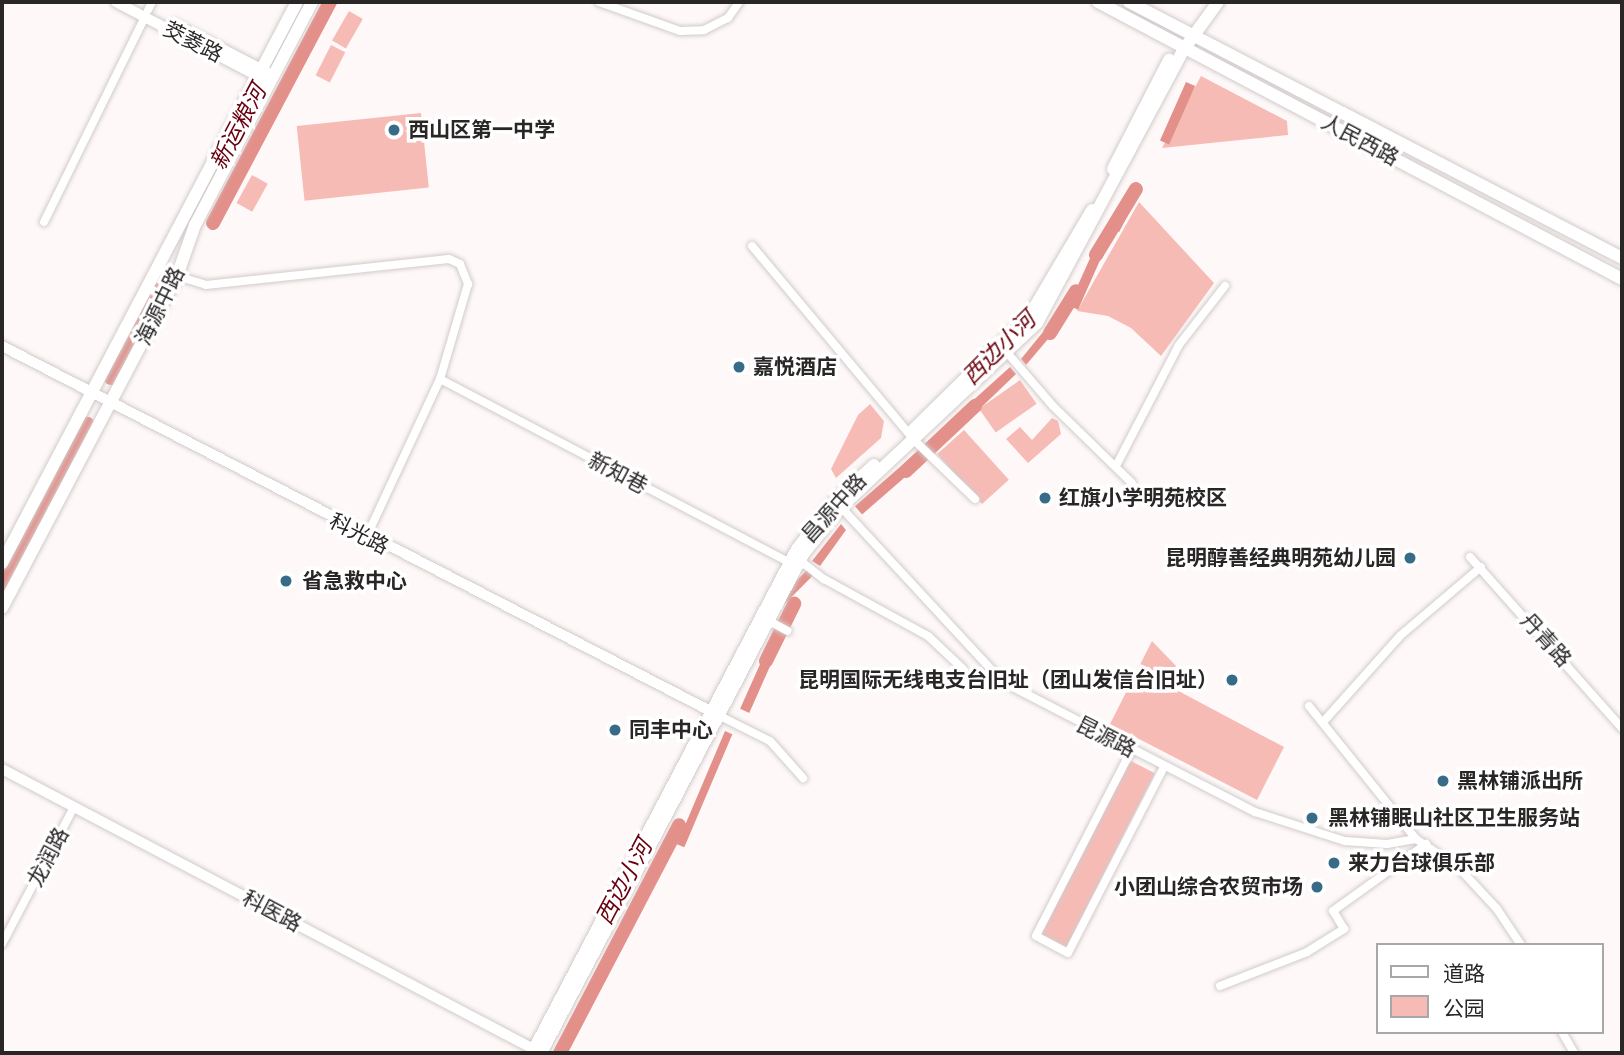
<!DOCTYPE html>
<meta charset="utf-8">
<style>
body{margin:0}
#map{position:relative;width:1624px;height:1055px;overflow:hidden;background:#fef9f8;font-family:Inter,"Noto Sans SC",sans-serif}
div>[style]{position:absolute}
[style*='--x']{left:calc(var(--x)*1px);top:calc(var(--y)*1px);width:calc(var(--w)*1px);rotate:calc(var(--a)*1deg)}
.green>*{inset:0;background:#f7bbb6;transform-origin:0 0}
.water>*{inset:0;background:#e3908a;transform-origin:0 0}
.river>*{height:14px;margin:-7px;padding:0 7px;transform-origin:7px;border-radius:7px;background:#e3908a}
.roads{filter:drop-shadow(0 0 2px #d1cbca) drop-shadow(0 0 2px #d1cbca)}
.minor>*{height:8px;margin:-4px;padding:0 4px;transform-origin:4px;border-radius:4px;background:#fff}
.tertiary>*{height:10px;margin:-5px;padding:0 5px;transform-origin:5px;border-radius:5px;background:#fff}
.secondary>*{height:12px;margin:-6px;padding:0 6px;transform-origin:6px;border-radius:6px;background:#fff}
.primary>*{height:12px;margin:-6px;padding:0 6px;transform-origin:6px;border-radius:6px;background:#fff}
.dots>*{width:19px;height:19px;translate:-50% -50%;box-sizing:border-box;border:4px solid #fff;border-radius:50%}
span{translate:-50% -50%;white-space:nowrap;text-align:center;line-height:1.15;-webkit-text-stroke:7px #fff;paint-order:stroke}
.street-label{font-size:21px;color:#292626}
.poi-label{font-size:21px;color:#292626;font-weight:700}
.left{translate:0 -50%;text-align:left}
.right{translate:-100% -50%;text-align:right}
.water-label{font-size:23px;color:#69020e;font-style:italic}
.frame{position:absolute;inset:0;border:4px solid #292626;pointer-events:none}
.legend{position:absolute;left:1376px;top:943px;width:228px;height:91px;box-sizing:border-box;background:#fff;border:2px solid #a9a8a8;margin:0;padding:9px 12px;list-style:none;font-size:21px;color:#292626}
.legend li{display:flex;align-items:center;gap:14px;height:35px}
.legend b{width:35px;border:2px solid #a9a8a8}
</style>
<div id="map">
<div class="green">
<i style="left:349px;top:11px;width:16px;height:34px;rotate:30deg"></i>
<i style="left:331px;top:45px;width:16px;height:34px;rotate:27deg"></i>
<i style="clip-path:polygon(1201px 76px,1287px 121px,1288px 135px,1162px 148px)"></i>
<i style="left:421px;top:113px;width:75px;height:125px;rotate:84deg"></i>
<i style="left:252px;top:175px;width:18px;height:32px;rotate:29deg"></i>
<i style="clip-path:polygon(1139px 202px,1214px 283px,1161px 356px,1131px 328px,1108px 316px,1077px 311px)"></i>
<i style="left:1020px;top:380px;width:29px;height:50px;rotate:55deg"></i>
<i style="clip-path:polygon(870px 404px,884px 421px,881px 438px,836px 478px,831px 469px,858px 415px)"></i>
<i style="clip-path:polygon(1052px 418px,1058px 421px,1061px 434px,1028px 463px,1006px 439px,1020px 427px,1032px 440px)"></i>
<i style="left:964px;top:430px;width:67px;height:36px;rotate:48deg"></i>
<i style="clip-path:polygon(1152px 641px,1178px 668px,1171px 687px,1284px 747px,1257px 800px,1110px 724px)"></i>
<i style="left:1129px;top:760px;width:29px;height:195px;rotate:27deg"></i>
</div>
<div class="water">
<i style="left:1186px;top:82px;width:10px;height:64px;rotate:24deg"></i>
<i style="left:1132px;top:187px;width:9px;height:46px;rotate:27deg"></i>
<i style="left:1099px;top:238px;width:10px;height:74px;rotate:24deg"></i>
<i style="clip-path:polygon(1056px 316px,1065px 319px,1026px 365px,1021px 359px)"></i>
<i style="clip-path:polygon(1010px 367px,1016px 374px,966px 422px,959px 413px)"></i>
<i style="clip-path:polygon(952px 421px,959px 428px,932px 453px,924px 445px)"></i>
<i style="left:916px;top:453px;width:11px;height:81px;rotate:49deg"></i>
<i style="clip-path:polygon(841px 524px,846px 530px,820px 566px,812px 561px)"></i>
<i style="left:807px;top:570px;width:8px;height:53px;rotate:45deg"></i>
<i style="left:769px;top:644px;width:10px;height:71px;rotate:24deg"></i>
<i style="left:725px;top:731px;width:8px;height:123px;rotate:23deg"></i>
<i style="left:660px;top:850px;width:8px;height:48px;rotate:23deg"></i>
<i style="left:634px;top:902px;width:8px;height:44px;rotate:30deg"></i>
<i style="left:610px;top:948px;width:9px;height:53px;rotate:27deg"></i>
<i style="clip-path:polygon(582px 1002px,589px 1006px,565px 1053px,555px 1053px)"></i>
</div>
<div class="river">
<i style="--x:213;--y:223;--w:250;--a:-62.1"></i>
<i style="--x:1096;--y:255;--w:77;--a:-58.8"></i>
<i style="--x:1050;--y:333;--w:49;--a:-58.2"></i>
<i style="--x:111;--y:378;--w:118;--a:-62.8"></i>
<i style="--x:906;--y:471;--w:95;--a:-43.3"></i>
<i style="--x:2;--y:589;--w:186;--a:-62.7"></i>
<i style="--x:766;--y:661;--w:64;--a:-63.8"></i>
<i style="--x:560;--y:1053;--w:257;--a:-62.4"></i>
</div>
<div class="roads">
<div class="minor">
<i style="--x:599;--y:2;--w:86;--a:19.7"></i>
<i style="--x:680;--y:31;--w:24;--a:-2"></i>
<i style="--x:704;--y:30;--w:27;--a:-27"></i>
<i style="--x:728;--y:18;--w:19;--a:-55"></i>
<i style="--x:148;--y:10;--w:9;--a:-63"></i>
<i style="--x:44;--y:222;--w:229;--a:-63.8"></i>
<i style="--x:752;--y:246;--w:253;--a:50.1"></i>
<i style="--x:914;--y:440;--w:85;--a:44"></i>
<i style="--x:177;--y:276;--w:30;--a:17"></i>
<i style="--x:206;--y:285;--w:244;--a:-6.1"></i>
<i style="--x:449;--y:259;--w:12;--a:24"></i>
<i style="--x:460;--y:264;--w:22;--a:68"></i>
<i style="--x:468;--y:284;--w:99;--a:106.4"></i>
<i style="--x:440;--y:379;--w:175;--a:115"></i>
<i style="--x:1004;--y:349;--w:75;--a:49.3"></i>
<i style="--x:1053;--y:406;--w:110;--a:44.3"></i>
<i style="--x:440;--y:379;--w:400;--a:27.7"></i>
<i style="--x:1116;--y:466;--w:136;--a:-62.5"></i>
<i style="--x:1179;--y:345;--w:75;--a:-52.1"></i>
<i style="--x:838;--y:504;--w:243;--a:47.2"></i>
<i style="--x:1003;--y:682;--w:284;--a:27.3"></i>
<i style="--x:1255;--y:812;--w:95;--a:17.9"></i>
<i style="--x:1345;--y:841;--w:42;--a:4.1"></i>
<i style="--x:1387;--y:844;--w:29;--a:-10"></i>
<i style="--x:1470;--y:557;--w:229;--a:48.4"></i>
<i style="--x:798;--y:559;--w:33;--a:38"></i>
<i style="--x:824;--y:579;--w:119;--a:28.7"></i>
<i style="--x:928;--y:636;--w:48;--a:43.3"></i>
<i style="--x:769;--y:621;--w:21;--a:28"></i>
<i style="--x:1309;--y:706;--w:171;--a:51.2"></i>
<i style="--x:1416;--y:839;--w:52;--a:34"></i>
<i style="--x:1459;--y:868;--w:56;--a:47.2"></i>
<i style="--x:1497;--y:909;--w:43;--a:56.3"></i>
<i style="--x:718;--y:715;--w:58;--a:26.6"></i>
<i style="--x:770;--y:741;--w:50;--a:48.3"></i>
<i style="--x:1324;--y:721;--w:115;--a:-48.2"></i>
<i style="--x:1401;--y:635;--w:105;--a:-40.4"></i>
<i style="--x:1132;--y:749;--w:210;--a:117.2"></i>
<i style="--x:1036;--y:936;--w:36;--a:28"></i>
<i style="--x:1068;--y:953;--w:209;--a:-62.7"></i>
<i style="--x:2;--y:944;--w:155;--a:-62.3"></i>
<i style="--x:1220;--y:986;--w:93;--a:-21.3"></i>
<i style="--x:1307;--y:952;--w:44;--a:-31.9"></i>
<i style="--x:1344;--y:929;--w:21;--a:-121"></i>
<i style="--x:1333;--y:911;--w:115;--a:-35.8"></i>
<i style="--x:1562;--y:1032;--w:24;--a:60"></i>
</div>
<div class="tertiary">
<i style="--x:116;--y:2;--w:168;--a:27.6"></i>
<i style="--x:174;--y:24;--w:107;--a:27.3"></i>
<i style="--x:2;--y:346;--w:805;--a:27.26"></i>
<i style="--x:2;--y:769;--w:609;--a:27.78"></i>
</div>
<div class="secondary">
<i style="--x:1113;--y:169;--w:123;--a:-62.8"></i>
<i style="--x:913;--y:430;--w:164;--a:-44.5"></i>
<i style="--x:1030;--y:315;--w:122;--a:-59.4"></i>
<i style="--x:2;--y:563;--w:634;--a:-62.26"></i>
<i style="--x:2;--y:608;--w:375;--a:-62.2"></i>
<i style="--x:177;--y:276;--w:54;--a:-70.6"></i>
<i style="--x:195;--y:225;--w:252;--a:-62.3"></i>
<i style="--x:532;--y:1053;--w:569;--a:-62.26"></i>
<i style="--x:797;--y:549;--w:61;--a:-51.6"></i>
<i style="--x:835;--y:501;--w:53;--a:-42.7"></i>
<i style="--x:541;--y:1053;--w:565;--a:-62.26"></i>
<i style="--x:804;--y:553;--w:59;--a:-51.2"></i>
<i style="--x:841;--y:507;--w:269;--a:-43.2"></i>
<i style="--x:1037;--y:323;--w:311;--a:-61.8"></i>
<i style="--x:1184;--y:49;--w:58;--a:-54.1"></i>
</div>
<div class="primary">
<i style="--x:1098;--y:2;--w:593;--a:27.86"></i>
<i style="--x:1129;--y:2;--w:556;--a:27.44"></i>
</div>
</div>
<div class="dots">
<i style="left:394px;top:130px;background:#376b88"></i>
<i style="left:739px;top:367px;background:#376b88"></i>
<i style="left:1045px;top:498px;background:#376b88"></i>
<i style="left:1410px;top:558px;background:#376b88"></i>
<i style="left:286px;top:581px;background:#376b88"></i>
<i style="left:1232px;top:680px;background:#376b88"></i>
<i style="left:615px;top:730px;background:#376b88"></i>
<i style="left:1443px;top:781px;background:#376b88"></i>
<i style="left:1312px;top:818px;background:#376b88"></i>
<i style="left:1334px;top:863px;background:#376b88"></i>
<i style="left:1317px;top:887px;background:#376b88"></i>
</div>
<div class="street-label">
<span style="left:193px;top:42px;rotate:27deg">茭菱路</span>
<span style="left:1360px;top:140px;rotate:28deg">人民西路</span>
<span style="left:160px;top:306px;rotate:-64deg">海源中路</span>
<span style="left:618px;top:473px;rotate:28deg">新知巷</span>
<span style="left:834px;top:508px;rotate:-48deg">昌源中路</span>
<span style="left:359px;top:534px;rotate:27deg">科光路</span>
<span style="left:1546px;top:640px;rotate:48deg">丹青路</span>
<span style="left:1106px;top:737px;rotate:27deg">昆源路</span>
<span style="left:48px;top:857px;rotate:-62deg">龙润路</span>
<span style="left:272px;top:911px;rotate:28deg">科医路</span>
</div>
<div class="poi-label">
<span class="left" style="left:408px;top:130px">西山区第一中学</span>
<span class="left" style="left:753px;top:367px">嘉悦酒店</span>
<span class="left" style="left:1059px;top:498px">红旗小学明苑校区</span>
<span class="right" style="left:1396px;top:558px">昆明醇善经典明苑幼儿园</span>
<span class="left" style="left:302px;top:581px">省急救中心</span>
<span class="right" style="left:1218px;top:680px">昆明国际无线电支台旧址（团山发信台旧址）</span>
<span class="left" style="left:629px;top:730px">同丰中心</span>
<span class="left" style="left:1457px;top:781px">黑林铺派出所</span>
<span class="left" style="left:1328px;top:818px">黑林铺眠山社区卫生服务站</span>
<span class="left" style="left:1348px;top:863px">来力台球俱乐部</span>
<span class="right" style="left:1303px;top:887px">小团山综合农贸市场</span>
</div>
<div class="water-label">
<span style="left:238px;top:127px;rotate:-62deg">新运粮河</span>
<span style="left:999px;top:348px;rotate:-45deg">西边小河</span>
<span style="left:624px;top:882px;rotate:-62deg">西边小河</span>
</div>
<div class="frame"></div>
<ul class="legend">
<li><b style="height:9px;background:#fff"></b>道路</li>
<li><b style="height:19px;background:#f7bbb6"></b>公园</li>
</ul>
</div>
